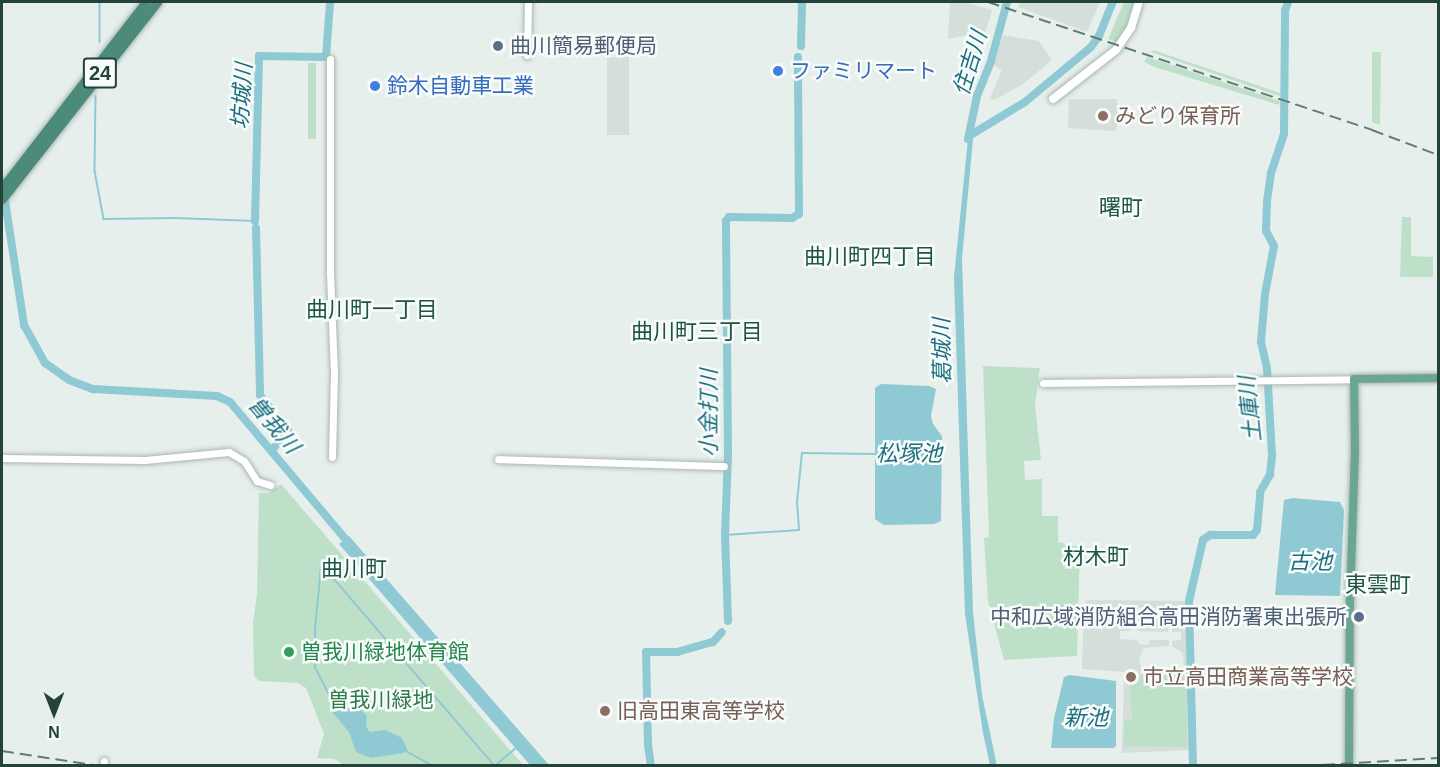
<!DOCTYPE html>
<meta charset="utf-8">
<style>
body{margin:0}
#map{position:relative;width:1440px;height:767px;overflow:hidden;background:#e6efeb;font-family:Arial,"Noto Sans JP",sans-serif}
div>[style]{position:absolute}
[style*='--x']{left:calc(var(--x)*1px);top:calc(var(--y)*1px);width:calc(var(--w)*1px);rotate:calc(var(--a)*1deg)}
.built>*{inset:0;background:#d4dfda;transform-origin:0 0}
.green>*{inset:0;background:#bfe0c8;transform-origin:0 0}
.water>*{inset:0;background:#8ec9d4}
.stream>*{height:1.5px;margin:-0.75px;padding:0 0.75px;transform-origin:0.75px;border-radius:0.75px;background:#8ec9d4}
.river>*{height:8px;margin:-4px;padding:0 4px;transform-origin:4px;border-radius:4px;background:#8ec9d4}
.roads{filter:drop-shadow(0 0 2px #a8b8b2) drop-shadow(0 0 2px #a8b8b2)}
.tertiary>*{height:7px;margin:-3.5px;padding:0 3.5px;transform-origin:3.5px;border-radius:3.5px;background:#fff}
.secondary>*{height:8px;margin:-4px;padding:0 4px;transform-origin:4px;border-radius:4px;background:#fff}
.primary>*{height:8px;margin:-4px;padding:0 4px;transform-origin:4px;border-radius:4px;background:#6aa596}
.trunk>*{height:9px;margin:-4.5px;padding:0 4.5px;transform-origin:4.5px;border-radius:4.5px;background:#4c8a7c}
.rail>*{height:1.5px;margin-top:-0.75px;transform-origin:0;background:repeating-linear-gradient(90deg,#5f7d75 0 12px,transparent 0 18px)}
.dots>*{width:16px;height:16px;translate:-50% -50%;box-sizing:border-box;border:3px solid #f7fbf9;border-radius:50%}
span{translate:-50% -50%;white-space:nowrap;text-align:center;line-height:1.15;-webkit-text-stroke:5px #f7fbf9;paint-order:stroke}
.shield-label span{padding:2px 4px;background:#f7fbf9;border:2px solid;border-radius:4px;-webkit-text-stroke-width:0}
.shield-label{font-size:20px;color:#24423a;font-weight:700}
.service-label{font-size:21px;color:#4e5e75}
.left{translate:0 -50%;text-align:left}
.right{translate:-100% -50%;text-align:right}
.shop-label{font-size:21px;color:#366cbe}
.education-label{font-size:21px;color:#785e54}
.leisure-label{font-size:21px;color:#27864d}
.park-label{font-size:21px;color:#2d7a4b}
.water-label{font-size:22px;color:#1c6f80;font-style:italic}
.neighbourhood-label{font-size:22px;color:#1f5548}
.frame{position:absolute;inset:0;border:3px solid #24423a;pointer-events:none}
.north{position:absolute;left:24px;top:683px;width:60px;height:60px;-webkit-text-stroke:4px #f7fbf9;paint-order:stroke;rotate:180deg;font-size:16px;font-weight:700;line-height:24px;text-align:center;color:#24423a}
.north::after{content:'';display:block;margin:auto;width:21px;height:27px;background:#24423a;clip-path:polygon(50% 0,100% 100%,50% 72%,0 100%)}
</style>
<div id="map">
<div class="built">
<i style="clip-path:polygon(950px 2px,965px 2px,992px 10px,986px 31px,948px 39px)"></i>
<i style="clip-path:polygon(1019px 2px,1100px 2px,1087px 32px,1018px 7px)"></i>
<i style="clip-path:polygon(1003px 35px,1039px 41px,1052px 60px,1023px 84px,994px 100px,990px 98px,1002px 70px,994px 65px)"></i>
<i style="left:607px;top:57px;width:22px;height:78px"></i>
<i style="clip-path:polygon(1069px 99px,1117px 99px,1117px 129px,1114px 131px,1068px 128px)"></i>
<i style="clip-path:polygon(evenodd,1088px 600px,1188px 601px,1189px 750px,1122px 753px,1124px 672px,1082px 669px,1084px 603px,1088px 600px,1121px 607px,1181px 609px,1181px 616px,1172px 618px,1172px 632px,1181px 632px,1181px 640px,1172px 641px,1172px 646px,1183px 653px,1184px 667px,1179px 674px,1143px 673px,1139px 659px,1144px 648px,1169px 646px,1169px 640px,1149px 640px,1149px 645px,1140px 644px,1137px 640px,1120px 639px,1120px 631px,1132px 631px,1129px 629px,1129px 617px,1132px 615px,1121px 615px,1121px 607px,1088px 600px,1138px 675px,1182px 676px,1187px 681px,1187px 746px,1124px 720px,1132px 720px,1132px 695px,1129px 694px,1138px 675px)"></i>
<i style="left:1138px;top:615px;width:31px;height:16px;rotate:2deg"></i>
</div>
<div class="green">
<i style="clip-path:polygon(1124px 2px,1135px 2px,1127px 27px,1118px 42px,1108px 39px)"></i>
<i style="clip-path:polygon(1153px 50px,1283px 94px,1282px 97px,1151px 52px)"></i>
<i style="clip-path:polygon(1372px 52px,1381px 52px,1380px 125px,1372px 122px)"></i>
<i style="clip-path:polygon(1147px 57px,1280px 101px,1279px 105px,1154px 67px,1144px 62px)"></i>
<i style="left:308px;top:63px;width:8px;height:76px"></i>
<i style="clip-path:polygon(1402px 217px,1411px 217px,1411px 256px,1433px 257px,1433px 277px,1400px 277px)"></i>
<i style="clip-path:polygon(983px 366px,1040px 368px,1035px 405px,1041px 460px,1024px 461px,1025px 480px,1042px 479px,1042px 516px,1058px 516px,1058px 542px,1080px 547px,1077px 656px,1004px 660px,988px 601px,984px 538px,989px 537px)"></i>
<i style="clip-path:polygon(281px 484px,523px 765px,345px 766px,334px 759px,317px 758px,324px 734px,306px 688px,298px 683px,259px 681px,254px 676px,253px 623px,257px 594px,259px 493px,269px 493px)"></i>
<i style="clip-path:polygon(1138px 675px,1182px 676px,1187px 681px,1187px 747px,1124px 746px,1124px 720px,1132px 720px,1129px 677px)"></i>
</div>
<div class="water">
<i style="clip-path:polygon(969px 129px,973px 129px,973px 139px,962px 259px,973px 612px,982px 695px,997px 766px,990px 765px,983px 733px,965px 614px,954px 277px)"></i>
<i style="clip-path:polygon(881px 384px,929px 386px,936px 389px,931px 416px,933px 424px,942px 436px,941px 521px,934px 524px,884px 525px,875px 519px,875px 388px)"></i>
<i style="clip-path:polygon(1293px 498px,1340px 502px,1344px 510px,1340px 596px,1275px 595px,1284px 500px)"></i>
<i style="clip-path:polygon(349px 536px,549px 765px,530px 765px,339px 544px)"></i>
<i style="clip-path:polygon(1070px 675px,1116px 681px,1116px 746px,1114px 748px,1051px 748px,1054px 718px,1064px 677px)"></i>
<i style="clip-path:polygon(353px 707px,361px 710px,367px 716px,366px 727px,370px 732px,385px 730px,402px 738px,407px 749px,404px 753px,371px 758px,356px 752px,349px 732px,332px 712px)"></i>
</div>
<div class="stream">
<i style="--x:100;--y:2;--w:40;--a:90"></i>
<i style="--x:96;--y:96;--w:75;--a:90.8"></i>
<i style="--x:95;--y:171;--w:49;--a:79.4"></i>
<i style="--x:104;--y:219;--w:71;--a:-0.8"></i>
<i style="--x:175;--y:218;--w:80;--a:2.1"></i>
<i style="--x:725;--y:535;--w:74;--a:-3.9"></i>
<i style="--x:799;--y:530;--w:28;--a:-94"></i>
<i style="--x:797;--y:502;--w:49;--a:-84.2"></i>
<i style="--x:802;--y:453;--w:73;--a:0.8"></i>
<i style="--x:337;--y:710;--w:47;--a:-117.6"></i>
<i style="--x:315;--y:668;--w:39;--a:-90"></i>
<i style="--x:315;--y:629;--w:62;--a:-84.5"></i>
<i style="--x:321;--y:567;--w:2;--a:-27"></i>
<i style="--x:323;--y:566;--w:264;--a:49.3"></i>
<i style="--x:406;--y:751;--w:31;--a:29"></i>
<i style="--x:497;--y:764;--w:25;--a:-40"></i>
</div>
<div class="river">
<i style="--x:801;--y:46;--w:44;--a:-88.7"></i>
<i style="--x:969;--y:136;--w:66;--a:-31.3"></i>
<i style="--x:1025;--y:102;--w:86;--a:-39.8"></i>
<i style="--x:1091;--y:47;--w:14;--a:-54"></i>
<i style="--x:1099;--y:36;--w:37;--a:-68"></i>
<i style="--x:968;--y:139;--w:44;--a:-78.2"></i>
<i style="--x:977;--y:96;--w:38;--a:-68"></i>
<i style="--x:991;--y:61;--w:61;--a:-74.8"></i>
<i style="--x:2;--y:181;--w:146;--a:81.3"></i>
<i style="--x:24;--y:325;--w:43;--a:61.1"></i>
<i style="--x:45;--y:363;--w:29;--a:35"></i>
<i style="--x:69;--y:380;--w:26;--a:21"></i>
<i style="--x:93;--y:389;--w:124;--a:3.2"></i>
<i style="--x:217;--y:396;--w:14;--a:25"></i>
<i style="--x:230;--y:402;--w:189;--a:49.9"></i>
<i style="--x:255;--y:221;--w:165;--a:-88.6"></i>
<i style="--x:259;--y:56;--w:67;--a:0.9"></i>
<i style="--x:326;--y:57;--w:55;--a:-85.8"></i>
<i style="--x:256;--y:228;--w:167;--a:88.6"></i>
<i style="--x:260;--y:395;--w:46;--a:52.1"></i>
<i style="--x:288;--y:431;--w:25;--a:130"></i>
<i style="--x:728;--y:621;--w:86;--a:-92"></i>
<i style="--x:725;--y:535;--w:80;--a:-87.9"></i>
<i style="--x:728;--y:455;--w:234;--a:-90.5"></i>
<i style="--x:726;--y:221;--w:5;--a:-53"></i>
<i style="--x:729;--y:217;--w:63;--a:0.9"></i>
<i style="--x:792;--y:218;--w:8;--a:-30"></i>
<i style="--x:799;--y:214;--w:157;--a:-90.4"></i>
<i style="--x:651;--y:766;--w:22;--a:-98"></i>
<i style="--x:648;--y:744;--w:92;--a:-91.2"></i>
<i style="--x:646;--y:652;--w:31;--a:0"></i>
<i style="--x:677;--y:652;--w:37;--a:-16"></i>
<i style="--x:713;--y:642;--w:13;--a:-48"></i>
<i style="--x:1193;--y:766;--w:165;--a:-91.4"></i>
<i style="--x:1189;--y:601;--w:63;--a:-77.1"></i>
<i style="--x:1203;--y:540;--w:9;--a:-36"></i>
<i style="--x:1210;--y:535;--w:43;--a:0"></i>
<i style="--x:1253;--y:535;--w:6;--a:-51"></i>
<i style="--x:1257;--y:530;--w:38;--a:-85"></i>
<i style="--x:1260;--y:492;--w:20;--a:-60"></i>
<i style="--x:1270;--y:475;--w:20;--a:-84"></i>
<i style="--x:1272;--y:455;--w:87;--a:-93.3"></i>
<i style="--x:1267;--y:368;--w:27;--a:-103"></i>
<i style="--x:1261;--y:342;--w:48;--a:-85.2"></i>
<i style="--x:1265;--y:294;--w:49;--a:-79.4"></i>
<i style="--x:1274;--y:246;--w:17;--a:-118"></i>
<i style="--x:1266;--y:231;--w:30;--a:-88"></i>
<i style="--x:1267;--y:201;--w:28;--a:-82"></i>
<i style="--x:1271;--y:173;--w:41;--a:-71.6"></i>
<i style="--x:1284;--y:134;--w:123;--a:-89.5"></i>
<i style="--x:1285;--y:11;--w:9;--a:-72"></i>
</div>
<div class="roads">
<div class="tertiary">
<i style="--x:527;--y:55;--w:53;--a:-88.9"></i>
<i style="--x:330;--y:59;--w:214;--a:90"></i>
<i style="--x:330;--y:273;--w:101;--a:87.7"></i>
<i style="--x:334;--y:374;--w:83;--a:91.4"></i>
<i style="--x:1043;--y:383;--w:311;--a:-0.7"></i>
<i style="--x:2;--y:458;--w:143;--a:0.8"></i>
<i style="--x:145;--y:460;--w:84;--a:-5.4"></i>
<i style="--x:229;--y:452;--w:17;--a:31"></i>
<i style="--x:244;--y:461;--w:24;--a:57"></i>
<i style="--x:257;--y:481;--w:14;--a:17"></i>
<i style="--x:498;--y:459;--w:226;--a:1.8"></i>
<i style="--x:103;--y:766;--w:5;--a:-79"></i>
</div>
<div class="secondary">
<i style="--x:1053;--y:99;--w:80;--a:-37.9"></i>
<i style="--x:1116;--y:50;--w:27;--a:-56"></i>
<i style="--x:1131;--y:28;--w:27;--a:-73"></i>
</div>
<div class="primary">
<i style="--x:1349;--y:766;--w:165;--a:-89.7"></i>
<i style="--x:1350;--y:601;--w:151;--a:-88.1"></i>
<i style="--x:1355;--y:450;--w:71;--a:-90.8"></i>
<i style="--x:1354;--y:379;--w:84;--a:-0.7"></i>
</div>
<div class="trunk">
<i style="--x:2;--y:188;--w:235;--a:-52.3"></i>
<i style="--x:2;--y:199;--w:251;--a:-51.8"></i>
</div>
</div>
<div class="rail">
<i style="--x:988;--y:2;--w:405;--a:18.4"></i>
<i style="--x:1372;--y:130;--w:71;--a:20.7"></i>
<i style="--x:2;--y:751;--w:99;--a:8.7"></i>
<i style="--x:1305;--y:766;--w:133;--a:-3.4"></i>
</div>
<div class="dots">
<i style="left:498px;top:46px;background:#5c6f8a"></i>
<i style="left:778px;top:71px;background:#3f7fe0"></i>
<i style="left:375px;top:86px;background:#3f7fe0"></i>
<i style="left:1103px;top:116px;background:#8d6e63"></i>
<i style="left:1359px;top:617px;background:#5c6f8a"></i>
<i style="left:289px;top:652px;background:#2e9e5b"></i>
<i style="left:1131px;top:677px;background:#8d6e63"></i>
<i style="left:605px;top:711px;background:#8d6e63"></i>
</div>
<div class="shield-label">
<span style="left:100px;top:73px">24</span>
</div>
<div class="service-label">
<span class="left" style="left:510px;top:46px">曲川簡易郵便局</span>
<span class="right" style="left:1347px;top:617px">中和広域消防組合高田消防署東出張所</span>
</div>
<div class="shop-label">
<span class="left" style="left:790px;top:71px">ファミリマート</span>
<span class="left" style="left:387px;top:86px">鈴木自動車工業</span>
</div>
<div class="education-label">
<span class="left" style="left:1115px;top:116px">みどり保育所</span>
<span class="left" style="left:1143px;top:677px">市立高田商業高等学校</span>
<span class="left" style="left:617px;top:711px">旧高田東高等学校</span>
</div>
<div class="leisure-label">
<span class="left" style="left:301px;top:652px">曽我川緑地体育館</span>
</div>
<div class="park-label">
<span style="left:381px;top:700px">曽我川緑地</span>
</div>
<div class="water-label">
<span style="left:970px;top:63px;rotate:-73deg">住吉川</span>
<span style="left:242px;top:96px;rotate:-86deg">坊城川</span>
<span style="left:942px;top:351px;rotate:-91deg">葛城川</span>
<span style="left:1250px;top:409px;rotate:-96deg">土庫川</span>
<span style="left:709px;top:413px;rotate:-90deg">小金打川</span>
<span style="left:274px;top:425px;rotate:50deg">曽我川</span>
<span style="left:909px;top:454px">松塚池</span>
<span style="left:1310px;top:562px">古池</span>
<span style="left:1086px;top:718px">新池</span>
</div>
<div class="neighbourhood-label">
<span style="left:1121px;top:208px">曙町</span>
<span style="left:870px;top:257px">曲川町四丁目</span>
<span style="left:372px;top:310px">曲川町一丁目</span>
<span style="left:697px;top:332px">曲川町三丁目</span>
<span style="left:1096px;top:557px">材木町</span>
<span style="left:354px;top:569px">曲川町</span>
<span style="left:1378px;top:585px">東雲町</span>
</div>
<div class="frame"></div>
<div class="north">N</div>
</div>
